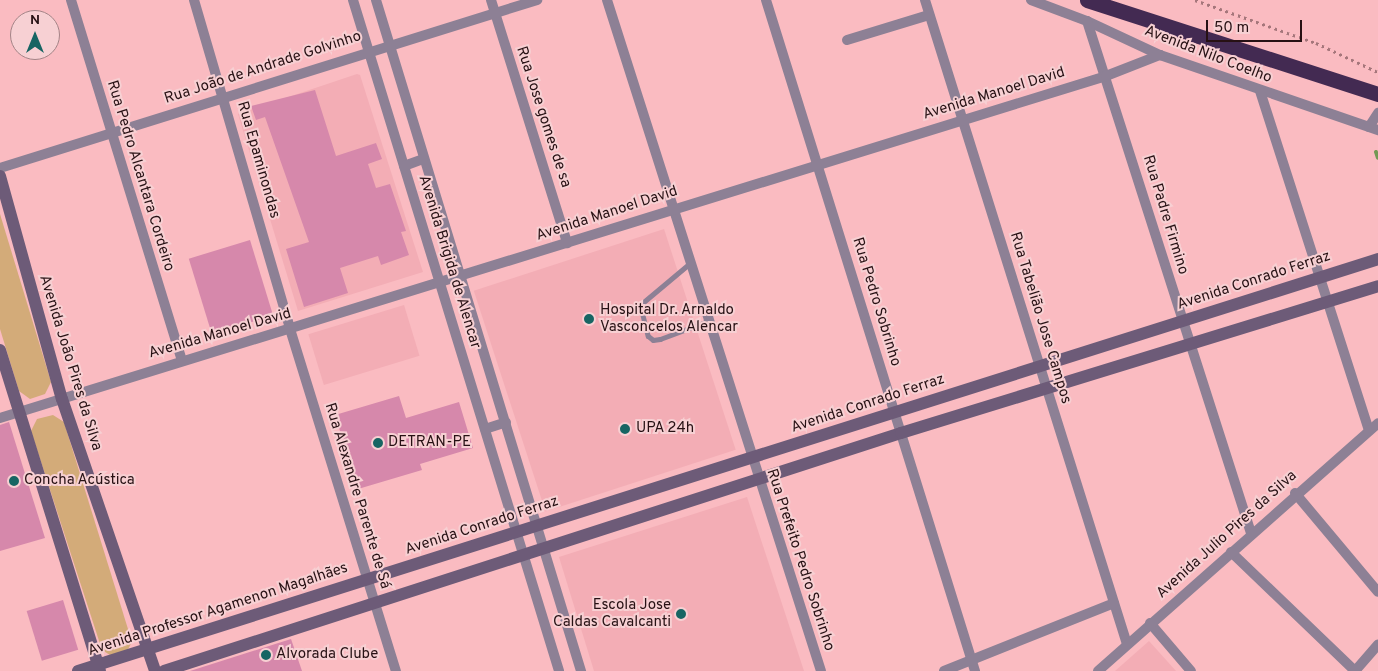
<!DOCTYPE html>
<meta charset="utf-8">
<style>
body{margin:0}
#map{position:relative;width:1378px;height:671px;overflow:hidden;background:#fabbc1;font-family:Overpass,sans-serif}
div>[style]{position:absolute}
[style*='--x']{left:calc(var(--x)*1px);top:calc(var(--y)*1px);width:calc(var(--w)*1px);rotate:calc(var(--a)*1deg)}
.built>*{inset:0;background:#f3adb5;transform-origin:0 0}
.green>*{inset:0;background:#d3ab79}
.stream>*{height:4px;margin:-2px;padding:0 2px;transform-origin:2px;border-radius:2px;background:#739854}
.building>*{inset:0;background:#d688ab;transform-origin:0 0}
.path>*{height:2.5px;margin-top:-1.25px;transform-origin:0;background:repeating-linear-gradient(90deg,#a5767b 0 2.5px,transparent 0 6.5px)}
.lane>*{height:5px;margin:-2.5px;padding:0 2.5px;transform-origin:2.5px;border-radius:2.5px;background:#8d8095}
.street>*{height:10px;margin:-5px;padding:0 5px;transform-origin:5px;border-radius:5px;background:#8d8095}
.secondary>*{height:12px;margin:-6px;padding:0 6px;transform-origin:6px;border-radius:6px;background:#6d5b78}
.highway>*{height:15px;margin:-7.5px;padding:0 7.5px;transform-origin:7.5px;border-radius:7.5px;background:#432a52}
.dots>*{width:14px;height:14px;translate:-50% -50%;box-sizing:border-box;border:2px solid #f7d0d3;border-radius:50%}
span{translate:-50% -50%;white-space:nowrap;text-align:center;line-height:1.15;-webkit-text-stroke:4px #f7d0d3;paint-order:stroke}
.street-label{font-size:15px;color:#271114}
.poi-label{font-size:15px;color:#271114}
.left{translate:0 -50%;text-align:left}
.right{translate:-100% -50%;text-align:right}
.north{position:absolute;left:10px;top:10px;width:50px;height:50px;box-sizing:border-box;background:#f7d0d3;border:1px solid #a48487;border-radius:50%;rotate:0deg;font-size:14px;font-weight:700;line-height:20px;text-align:center;color:#271114}
.north::after{content:'';display:block;margin:auto;width:18px;height:22px;background:#176563;clip-path:polygon(50% 0,100% 100%,50% 72%,0 100%)}
.scale{position:absolute;left:1206px;top:20px;width:96px;height:22px;box-sizing:border-box;border:2px solid #271114;border-top:0;padding-left:6px;font-size:15px;line-height:18px;white-space:nowrap;color:#271114;-webkit-text-stroke:4px #f7d0d3;paint-order:stroke}
</style>
<div id="map">
<div class="built">
<i style="clip-path:polygon(357px 74px,360px 75px,423px 272px,298px 311px,238px 114px)"></i>
<i style="left:664px;top:229px;width:232px;height:200px;rotate:72deg"></i>
<i style="left:404px;top:305px;width:53px;height:100px;rotate:73deg"></i>
<i style="clip-path:polygon(747px 497px,804px 671px,594px 671px,559px 557px)"></i>
<i style="clip-path:polygon(1149px 641px,1176px 671px,1115px 671px)"></i>
</div>
<div class="green">
<i style="clip-path:polygon(0 214px,51px 382px,45px 394px,30px 399px,19px 391px,0 329px)"></i>
<i style="clip-path:polygon(53px 415px,64px 422px,132px 642px,127px 651px,110px 655px,102px 650px,31px 431px,37px 419px)"></i>
</div>
<div class="stream">
<i style="--x:1376;--y:152;--w:6;--a:72"></i>
</div>
<div class="building">
<i style="clip-path:polygon(315px 90px,336px 156px,376px 143px,382px 159px,368px 164px,376px 188px,390px 184px,406px 231px,401px 232px,409px 255px,381px 265px,378px 256px,340px 268px,348px 293px,304px 307px,286px 249px,309px 242px,265px 117px,256px 120px,251px 106px)"></i>
<i style="left:250px;top:240px;width:79px;height:64px;rotate:73deg"></i>
<i style="clip-path:polygon(399px 396px,406px 418px,459px 402px,473px 448px,420px 464px,422px 470px,358px 489px,335px 415px)"></i>
<i style="clip-path:polygon(9px 422px,45px 538px,0 551px,0 425px)"></i>
<i style="left:63px;top:600px;width:52px;height:38px;rotate:73deg"></i>
<i style="clip-path:polygon(291px 639px,302px 671px,190px 671px)"></i>
</div>
<div class="path">
<i style="--x:1195;--y:0;--w:128;--a:19.6"></i>
<i style="--x:1316;--y:43;--w:68;--a:25.1"></i>
</div>
<div class="lane">
<i style="--x:690;--y:263;--w:65;--a:140"></i>
<i style="--x:640;--y:305;--w:32;--a:76"></i>
<i style="--x:648;--y:336;--w:6;--a:39"></i>
<i style="--x:653;--y:340;--w:7;--a:-8"></i>
<i style="--x:660;--y:339;--w:51;--a:-20.6"></i>
</div>
<div class="street">
<i style="--x:71;--y:0;--w:377;--a:72.9"></i>
<i style="--x:194;--y:0;--w:343;--a:73.7"></i>
<i style="--x:290;--y:329;--w:358;--a:72.8"></i>
<i style="--x:353;--y:0;--w:702;--a:72.93"></i>
<i style="--x:376;--y:0;--w:702;--a:73.01"></i>
<i style="--x:491;--y:0;--w:255;--a:72.6"></i>
<i style="--x:607;--y:0;--w:704;--a:72.31"></i>
<i style="--x:766;--y:0;--w:703;--a:72.7"></i>
<i style="--x:925;--y:0;--w:675;--a:72.59"></i>
<i style="--x:1031;--y:0;--w:60;--a:20.6"></i>
<i style="--x:1087;--y:21;--w:81;--a:25"></i>
<i style="--x:1160;--y:55;--w:231;--a:19"></i>
<i style="--x:1087;--y:21;--w:538;--a:72.24"></i>
<i style="--x:847;--y:40;--w:86;--a:-17"></i>
<i style="--x:1260;--y:91;--w:356;--a:72.2"></i>
<i style="--x:1369;--y:127;--w:17;--a:-57"></i>
<i style="--x:404;--y:166;--w:20;--a:-20"></i>
<i style="--x:0;--y:168;--w:563;--a:-17.37"></i>
<i style="--x:0;--y:418;--w:1158;--a:-17.18"></i>
<i style="--x:1106;--y:76;--w:58;--a:-21.3"></i>
<i style="--x:485;--y:429;--w:22;--a:-18"></i>
<i style="--x:1295;--y:493;--w:129;--a:50"></i>
<i style="--x:1231;--y:552;--w:172;--a:43.8"></i>
<i style="--x:1355;--y:671;--w:35;--a:-49"></i>
<i style="--x:1150;--y:623;--w:63;--a:49.5"></i>
<i style="--x:944;--y:671;--w:183;--a:-21.8"></i>
<i style="--x:1098;--y:671;--w:374;--a:-41.5"></i>
</div>
<div class="secondary">
<i style="--x:0;--y:176;--w:231;--a:74.5"></i>
<i style="--x:62;--y:399;--w:287;--a:71.1"></i>
<i style="--x:0;--y:350;--w:336;--a:72.7"></i>
<i style="--x:78;--y:671;--w:1364;--a:-17.58"></i>
<i style="--x:164;--y:671;--w:774;--a:-17.9"></i>
<i style="--x:901;--y:433;--w:499;--a:-17.1"></i>
</div>
<div class="highway">
<i style="--x:1087;--y:0;--w:306;--a:17.9"></i>
</div>
<div class="dots">
<i style="left:589px;top:319px;background:#176563"></i>
<i style="left:625px;top:429px;background:#176563"></i>
<i style="left:378px;top:443px;background:#176563"></i>
<i style="left:14px;top:481px;background:#176563"></i>
<i style="left:681px;top:614px;background:#176563"></i>
<i style="left:266px;top:655px;background:#176563"></i>
</div>
<div class="street-label">
<span style="left:1208px;top:55px;rotate:21deg">Avenida Nilo Coelho</span>
<span style="left:263px;top:68px;rotate:-18deg">Rua João de Andrade Golvinho</span>
<span style="left:994px;top:94px;rotate:-17deg">Avenida Manoel David</span>
<span style="left:543px;top:117px;rotate:72deg">Rua Jose gomes de sa</span>
<span style="left:258px;top:160px;rotate:74deg">Rua Epaminondas</span>
<span style="left:140px;top:176px;rotate:73deg">Rua Pedro Alcantara Cordeiro</span>
<span style="left:607px;top:214px;rotate:-18deg">Avenida Manoel David</span>
<span style="left:1165px;top:215px;rotate:73deg">Rua Padre Firmino</span>
<span style="left:449px;top:262px;rotate:73deg">Avenida Brigida de Alencar</span>
<span style="left:1254px;top:281px;rotate:-18deg">Avenida Conrado Ferraz</span>
<span style="left:876px;top:302px;rotate:73deg">Rua Pedro Sobrinho</span>
<span style="left:1040px;top:318px;rotate:73deg">Rua Tabelião Jose Campos</span>
<span style="left:220px;top:334px;rotate:-16deg">Avenida Manoel David</span>
<span style="left:70px;top:363px;rotate:73deg">Avenida João Pires da Silva</span>
<span style="left:868px;top:404px;rotate:-18deg">Avenida Conrado Ferraz</span>
<span style="left:357px;top:496px;rotate:73deg">Rua Alexandre Parente de Sá</span>
<span style="left:482px;top:526px;rotate:-18deg">Avenida Conrado Ferraz</span>
<span style="left:1227px;top:535px;rotate:-42deg">Avenida Julio Pires da Silva</span>
<span style="left:800px;top:560px;rotate:72deg">Rua Prefeito Pedro Sobrinho</span>
<span style="left:218px;top:610px;rotate:-18deg">Avenida Professor Agamenon Magalhães</span>
</div>
<div class="poi-label">
<span class="left" style="left:600px;top:319px">Hospital Dr. Arnaldo<br>Vasconcelos Alencar</span>
<span class="left" style="left:636px;top:429px">UPA 24h</span>
<span class="left" style="left:388px;top:443px">DETRAN-PE</span>
<span class="left" style="left:24px;top:481px">Concha Acústica</span>
<span class="right" style="left:671px;top:614px">Escola Jose<br>Caldas Cavalcanti</span>
<span class="left" style="left:276px;top:655px">Alvorada Clube</span>
</div>
<div class="north">N</div>
<div class="scale">50 m</div>
</div>
